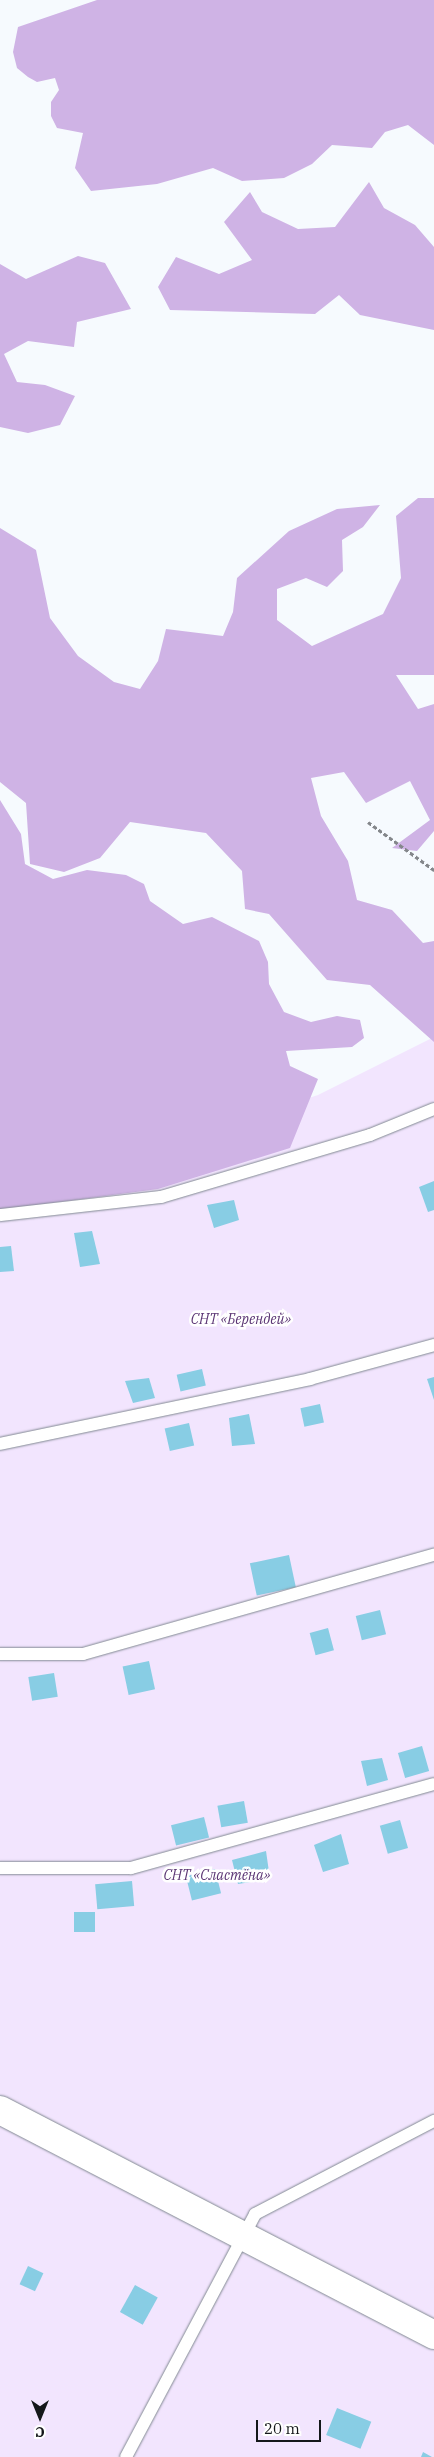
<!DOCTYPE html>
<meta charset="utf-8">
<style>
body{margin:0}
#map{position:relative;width:434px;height:2457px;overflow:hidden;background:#f6fafe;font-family:"IBM Plex Serif",serif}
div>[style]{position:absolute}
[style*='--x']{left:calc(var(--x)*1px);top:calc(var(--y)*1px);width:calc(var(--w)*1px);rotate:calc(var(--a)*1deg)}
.green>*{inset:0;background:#f2e5fe}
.forest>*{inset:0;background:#cfb3e5}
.building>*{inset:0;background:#88cde4;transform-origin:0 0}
.path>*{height:3px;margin-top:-1.5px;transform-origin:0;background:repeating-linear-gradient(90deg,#84878b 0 4px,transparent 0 6.5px)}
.roads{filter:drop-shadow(0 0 1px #818992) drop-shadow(0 0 1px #818992)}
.service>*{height:12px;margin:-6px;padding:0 6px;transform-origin:6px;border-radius:6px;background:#fff}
.tertiary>*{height:28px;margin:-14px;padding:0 14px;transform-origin:14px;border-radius:14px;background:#fff}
span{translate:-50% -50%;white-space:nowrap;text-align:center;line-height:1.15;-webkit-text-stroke:5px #fff;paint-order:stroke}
.park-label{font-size:14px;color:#5c3775;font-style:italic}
.north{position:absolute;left:15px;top:2392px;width:50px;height:50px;-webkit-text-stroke:4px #fff;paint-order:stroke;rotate:180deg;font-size:14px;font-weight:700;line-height:20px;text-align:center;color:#14171a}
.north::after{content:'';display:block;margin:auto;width:18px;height:22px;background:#14171a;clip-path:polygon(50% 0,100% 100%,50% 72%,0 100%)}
.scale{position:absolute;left:256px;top:2420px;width:65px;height:22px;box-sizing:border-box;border:2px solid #14171a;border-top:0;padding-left:6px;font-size:15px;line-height:18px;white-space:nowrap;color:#14171a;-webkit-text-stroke:4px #fff;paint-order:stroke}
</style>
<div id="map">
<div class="green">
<i style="clip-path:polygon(434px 1037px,434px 2457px,0 2457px,0 1188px,41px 1185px,318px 1095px)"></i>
</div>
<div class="forest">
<i style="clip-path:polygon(97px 0,434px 0,434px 145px,408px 125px,385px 132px,372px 148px,332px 145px,312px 164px,284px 178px,242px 181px,213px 168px,157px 184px,91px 191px,75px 168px,83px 133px,57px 128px,51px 116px,51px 102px,59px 90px,55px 78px,37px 82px,28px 77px,17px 68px,13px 52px,18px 27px)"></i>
<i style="clip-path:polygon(369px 182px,384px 208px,415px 225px,434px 247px,434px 330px,360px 315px,339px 295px,315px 314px,170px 310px,158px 287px,176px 257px,219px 274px,252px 260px,224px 222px,250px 192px,262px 212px,298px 229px,335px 227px)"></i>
<i style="clip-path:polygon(78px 256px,105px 263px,131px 309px,77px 322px,74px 347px,28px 341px,4px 354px,17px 382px,45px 385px,75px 396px,60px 425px,28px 433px,0 427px,0 264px,26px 279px)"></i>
<i style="clip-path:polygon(418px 498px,434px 498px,434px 675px,396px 675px,418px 709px,434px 704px,434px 831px,417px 851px,392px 848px,430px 820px,410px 781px,366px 803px,344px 772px,311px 778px,321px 816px,348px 861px,357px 900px,392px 910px,423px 943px,434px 941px,434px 1042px,370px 985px,327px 980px,269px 914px,245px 909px,242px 871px,206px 833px,130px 822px,100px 858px,64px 872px,30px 864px,26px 803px,0 782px,0 528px,36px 550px,50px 618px,78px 656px,114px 682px,140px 689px,158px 661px,166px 629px,223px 636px,233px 612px,237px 578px,289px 531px,337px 509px,380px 505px,363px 527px,342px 540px,343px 571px,327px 587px,306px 578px,277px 589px,277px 620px,312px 646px,383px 614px,401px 578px,396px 516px)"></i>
<i style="clip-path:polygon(0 800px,21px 834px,25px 864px,53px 879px,87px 870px,126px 875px,144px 884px,150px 901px,183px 924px,212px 917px,259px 941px,268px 962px,269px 984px,284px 1012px,311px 1022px,337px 1016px,360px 1020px,364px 1038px,352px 1047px,286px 1051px,290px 1066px,318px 1079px,290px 1148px,158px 1189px,0 1210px)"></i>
</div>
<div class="building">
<i style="clip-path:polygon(434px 1181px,434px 1210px,428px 1212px,419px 1187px)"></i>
<i style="clip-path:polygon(234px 1200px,239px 1220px,214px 1228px,207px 1205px)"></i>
<i style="clip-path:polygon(92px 1231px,100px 1264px,80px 1267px,74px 1233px)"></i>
<i style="clip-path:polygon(11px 1246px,14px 1271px,0 1272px,0 1247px)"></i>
<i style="left:202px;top:1369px;width:17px;height:26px;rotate:77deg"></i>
<i style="clip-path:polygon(434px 1377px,434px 1400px,427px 1379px)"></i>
<i style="clip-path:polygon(149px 1378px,155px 1398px,133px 1403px,125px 1381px)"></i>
<i style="left:320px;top:1404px;width:19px;height:20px;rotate:78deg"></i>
<i style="clip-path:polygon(249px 1414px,255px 1444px,232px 1446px,229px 1418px)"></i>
<i style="left:189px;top:1423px;width:23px;height:25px;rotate:77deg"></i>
<i style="left:289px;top:1555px;width:33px;height:40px;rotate:78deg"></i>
<i style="left:380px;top:1610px;width:25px;height:25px;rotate:76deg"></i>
<i style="left:328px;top:1628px;width:23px;height:19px;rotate:75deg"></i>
<i style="left:149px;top:1661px;width:29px;height:27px;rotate:78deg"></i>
<i style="left:54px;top:1673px;width:24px;height:26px;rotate:81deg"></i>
<i style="left:422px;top:1746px;width:26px;height:25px;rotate:74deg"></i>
<i style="clip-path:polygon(382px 1758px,388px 1780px,367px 1786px,361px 1761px)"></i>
<i style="left:244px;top:1801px;width:22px;height:27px;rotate:80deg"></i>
<i style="left:204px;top:1817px;width:21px;height:34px;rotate:76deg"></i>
<i style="left:400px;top:1820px;width:29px;height:21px;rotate:74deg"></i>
<i style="clip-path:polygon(341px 1834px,349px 1864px,323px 1872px,314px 1845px)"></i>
<i style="clip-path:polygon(266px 1851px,270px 1879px,238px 1884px,232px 1860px)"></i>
<i style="left:215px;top:1869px;width:25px;height:30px;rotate:76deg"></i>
<i style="left:132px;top:1881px;width:25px;height:37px;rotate:85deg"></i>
<i style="left:74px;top:1912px;width:21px;height:20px"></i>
<i style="left:28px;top:2266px;width:17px;height:20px;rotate:25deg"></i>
<i style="left:135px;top:2285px;width:26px;height:31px;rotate:29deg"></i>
<i style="left:337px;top:2408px;width:37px;height:29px;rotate:22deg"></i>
<i style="clip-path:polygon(423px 2452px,432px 2457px,421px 2457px)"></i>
</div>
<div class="path">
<i style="--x:368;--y:822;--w:82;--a:36"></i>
</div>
<div class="roads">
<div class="service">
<i style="--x:0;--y:1215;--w:162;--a:-6.4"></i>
<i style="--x:161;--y:1197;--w:218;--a:-16.5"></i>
<i style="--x:370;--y:1135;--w:69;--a:-22.1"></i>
<i style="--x:0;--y:1444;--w:317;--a:-11.8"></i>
<i style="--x:310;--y:1379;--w:129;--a:-15.3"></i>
<i style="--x:0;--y:1654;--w:83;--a:0"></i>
<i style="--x:83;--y:1654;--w:365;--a:-15.8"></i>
<i style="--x:0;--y:1868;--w:131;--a:0"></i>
<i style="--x:131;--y:1868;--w:314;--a:-15.5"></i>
<i style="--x:126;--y:2457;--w:275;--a:-62"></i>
<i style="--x:255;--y:2214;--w:202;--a:-27.5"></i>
</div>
<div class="tertiary">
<i style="--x:0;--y:2110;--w:489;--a:27.4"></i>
</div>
</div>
<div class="park-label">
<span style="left:241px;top:1319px">СНТ «Берендей»</span>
<span style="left:217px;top:1875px">СНТ «Сластёна»</span>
</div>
<div class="north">С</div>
<div class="scale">20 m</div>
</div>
